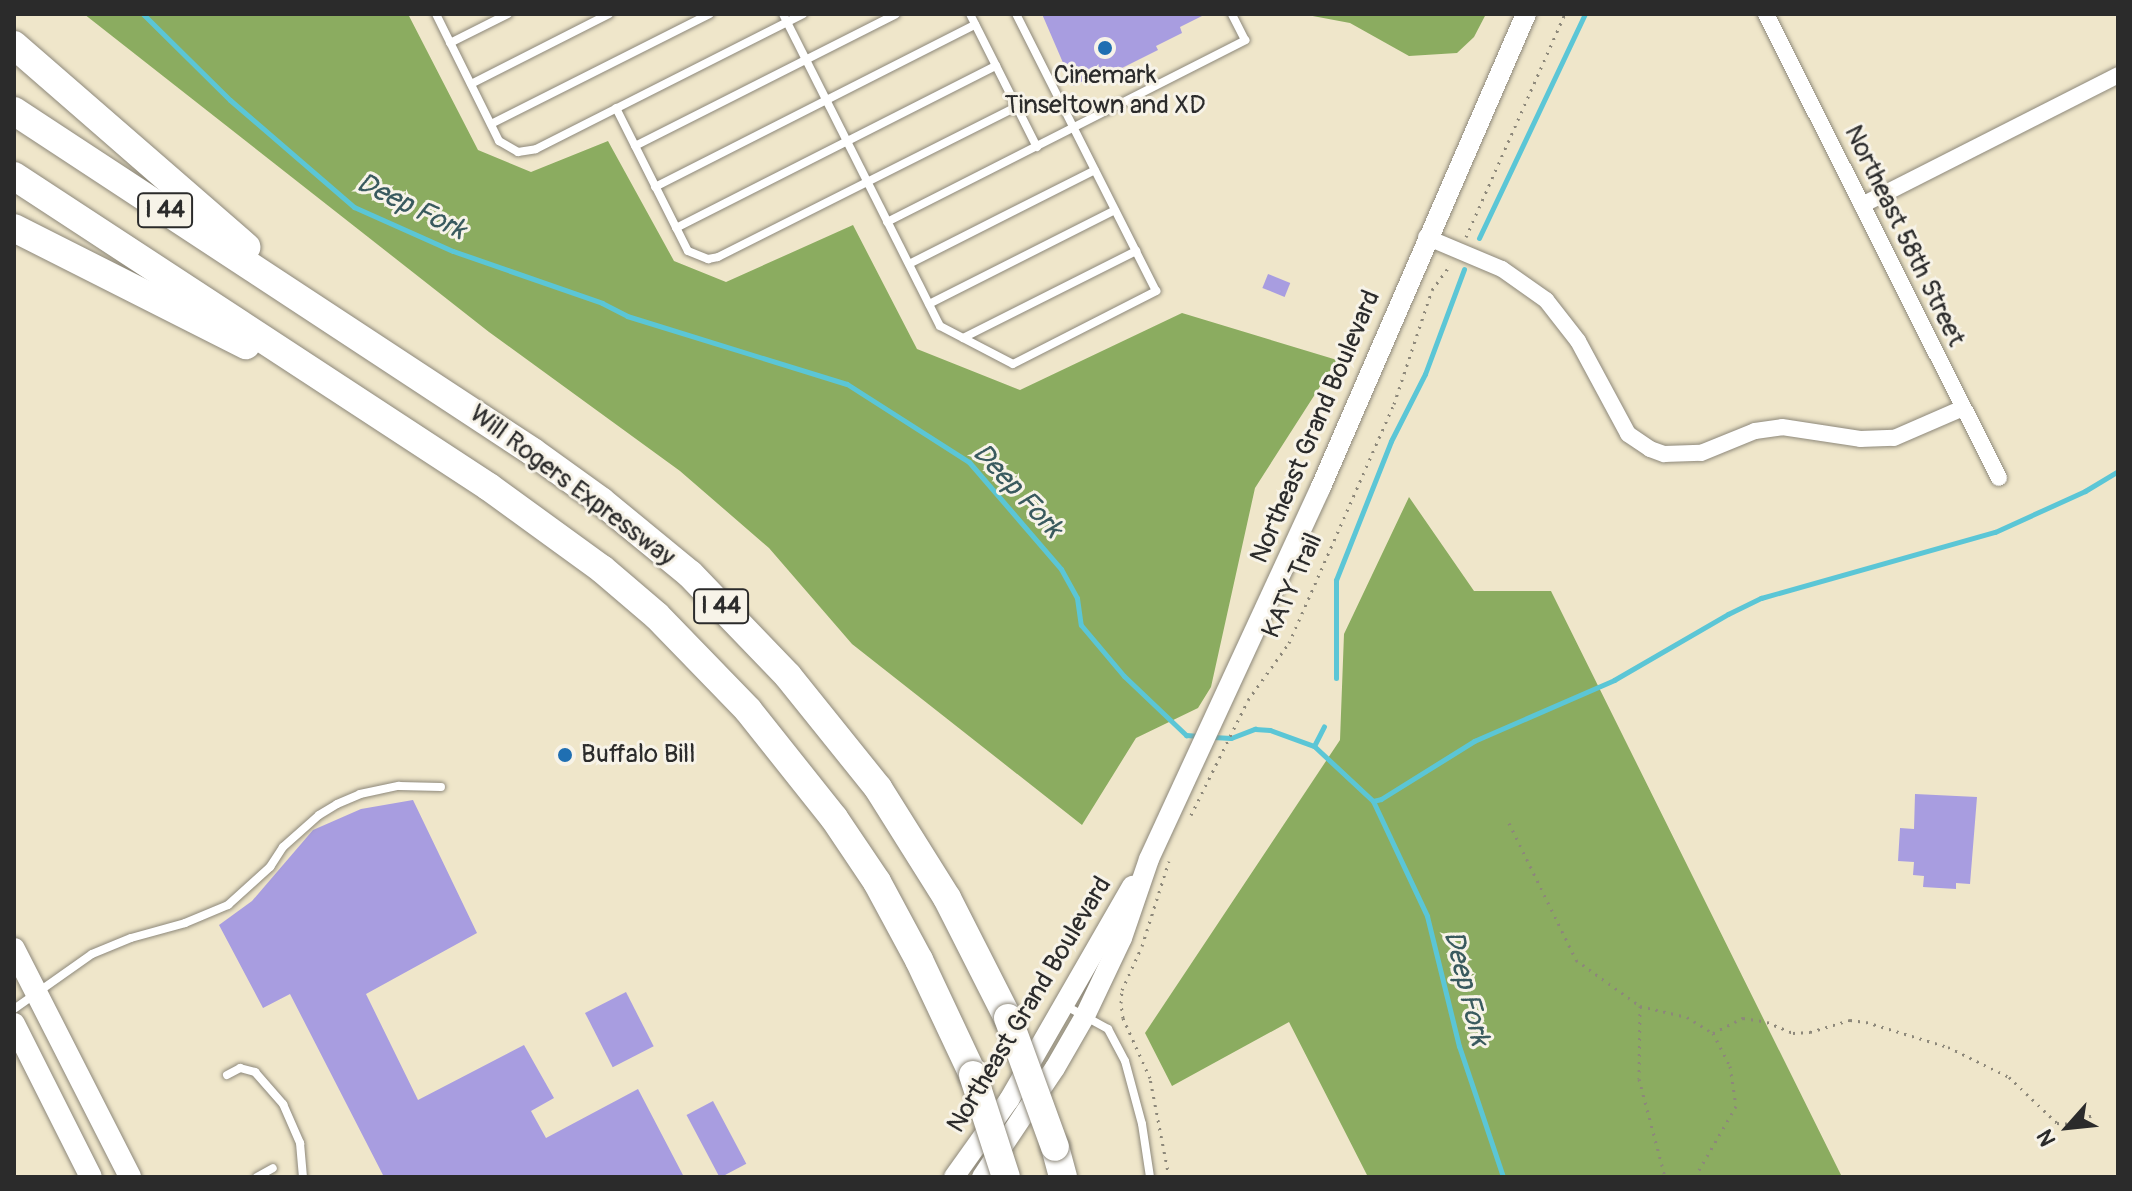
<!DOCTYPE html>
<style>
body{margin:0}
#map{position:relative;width:2132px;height:1191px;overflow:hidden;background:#efe6ca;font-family:Pangolin,sans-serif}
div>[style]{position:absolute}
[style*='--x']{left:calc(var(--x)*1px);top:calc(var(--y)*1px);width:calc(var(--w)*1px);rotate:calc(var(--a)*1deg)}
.forest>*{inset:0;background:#8bac60}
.stream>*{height:5px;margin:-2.5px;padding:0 2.5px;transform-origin:2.5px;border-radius:2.5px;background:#5bc6d6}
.building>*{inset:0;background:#a89de0;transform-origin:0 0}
.path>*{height:3px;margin-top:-1.5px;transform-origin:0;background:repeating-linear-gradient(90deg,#8d887a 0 2px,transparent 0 8px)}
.roads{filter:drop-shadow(0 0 2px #8d887a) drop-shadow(0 0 2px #8d887a)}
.service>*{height:8px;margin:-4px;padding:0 4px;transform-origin:4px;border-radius:4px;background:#fff}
.minor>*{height:16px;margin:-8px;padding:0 8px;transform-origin:8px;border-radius:8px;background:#fff}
.tertiary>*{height:20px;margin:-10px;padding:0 10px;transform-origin:10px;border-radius:10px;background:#fff}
.secondary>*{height:22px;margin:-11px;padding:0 11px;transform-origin:11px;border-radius:11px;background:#fff}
.motorway>*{height:28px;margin:-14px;padding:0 14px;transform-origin:14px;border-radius:14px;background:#fff}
.bridges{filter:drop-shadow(0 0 2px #8d887a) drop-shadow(0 0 2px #8d887a)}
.motorway-bridge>*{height:28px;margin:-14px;padding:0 14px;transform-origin:14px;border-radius:14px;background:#fff}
.dots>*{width:22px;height:22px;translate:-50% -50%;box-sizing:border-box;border:4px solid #f7f3e8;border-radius:50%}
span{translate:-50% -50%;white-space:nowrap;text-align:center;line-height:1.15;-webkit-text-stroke:6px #f7f3e8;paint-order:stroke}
.shield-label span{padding:2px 6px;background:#f7f3e8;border:2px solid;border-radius:6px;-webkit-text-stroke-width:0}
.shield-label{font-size:24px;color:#2b2b2b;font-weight:700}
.poi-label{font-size:26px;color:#2b2b2b}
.left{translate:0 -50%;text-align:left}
.street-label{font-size:26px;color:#2b2b2b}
.water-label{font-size:28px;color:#395a5e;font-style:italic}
.frame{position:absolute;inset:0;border:16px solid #2b2b2b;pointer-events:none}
.north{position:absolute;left:2028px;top:1087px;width:80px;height:80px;-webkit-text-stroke:6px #f7f3e8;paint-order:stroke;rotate:243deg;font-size:22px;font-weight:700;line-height:32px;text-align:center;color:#2b2b2b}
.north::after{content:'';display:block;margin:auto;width:28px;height:36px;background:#2b2b2b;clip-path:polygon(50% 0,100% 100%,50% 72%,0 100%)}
</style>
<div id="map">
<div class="forest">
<i style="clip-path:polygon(84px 14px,408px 14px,478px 150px,531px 172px,608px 141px,674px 261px,726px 282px,853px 225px,917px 349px,1020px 390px,1182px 313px,1337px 360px,1255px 488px,1211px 687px,1198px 708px,1136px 738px,1082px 825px,852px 644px,769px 548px,680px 471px,489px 332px)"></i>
<i style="clip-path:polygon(1302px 14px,1486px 14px,1474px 37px,1457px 53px,1409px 56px,1350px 23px)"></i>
<i style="clip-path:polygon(1409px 497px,1474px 591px,1551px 591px,1842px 1177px,1368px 1177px,1289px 1022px,1172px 1086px,1145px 1033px,1340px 740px,1344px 634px)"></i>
</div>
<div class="stream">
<i style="--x:143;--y:14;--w:122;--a:44.7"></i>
<i style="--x:230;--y:100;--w:164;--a:40.8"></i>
<i style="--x:354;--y:207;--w:108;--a:24"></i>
<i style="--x:453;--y:251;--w:158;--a:19.2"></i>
<i style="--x:602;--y:303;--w:28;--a:27"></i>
<i style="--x:627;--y:316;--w:230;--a:17.2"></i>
<i style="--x:847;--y:384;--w:145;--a:32.6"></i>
<i style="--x:969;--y:462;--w:141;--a:49.3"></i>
<i style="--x:1061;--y:569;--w:33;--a:61"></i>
<i style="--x:1077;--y:598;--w:27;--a:82"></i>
<i style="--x:1081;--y:625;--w:67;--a:49.9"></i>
<i style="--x:1124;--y:676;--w:86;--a:43.6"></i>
<i style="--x:1186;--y:735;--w:13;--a:4"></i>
<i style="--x:1479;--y:238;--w:248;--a:-64.7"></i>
<i style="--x:1336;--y:678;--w:98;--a:-90"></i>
<i style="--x:1336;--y:580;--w:149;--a:-68.4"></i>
<i style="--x:1391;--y:441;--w:75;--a:-63.1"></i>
<i style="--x:1425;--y:374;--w:112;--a:-69.6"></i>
<i style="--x:1213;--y:737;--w:18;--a:3"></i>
<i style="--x:1231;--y:738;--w:26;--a:-21"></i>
<i style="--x:1255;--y:729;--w:15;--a:4"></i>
<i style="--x:1270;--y:730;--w:47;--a:20"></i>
<i style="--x:1314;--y:746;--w:81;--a:43"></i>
<i style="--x:1373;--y:801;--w:127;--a:64.8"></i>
<i style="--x:1427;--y:916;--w:134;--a:76.2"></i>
<i style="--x:1459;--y:1046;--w:138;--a:71.4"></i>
<i style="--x:1314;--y:746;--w:22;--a:-63"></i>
<i style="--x:1373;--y:801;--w:8;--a:-14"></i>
<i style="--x:1381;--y:799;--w:110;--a:-31.9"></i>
<i style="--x:1474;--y:741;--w:153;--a:-23.5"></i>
<i style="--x:1614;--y:680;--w:132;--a:-30.1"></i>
<i style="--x:1728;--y:614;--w:37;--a:-26"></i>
<i style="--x:1761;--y:598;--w:243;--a:-15.8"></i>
<i style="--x:1995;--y:532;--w:99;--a:-24.5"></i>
<i style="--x:2085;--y:491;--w:39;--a:-31"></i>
</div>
<div class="building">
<i style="clip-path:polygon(1042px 14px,1206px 14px,1180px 27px,1182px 33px,1156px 46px,1158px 50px,1102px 78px,1100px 73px,1073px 86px)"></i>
<i style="left:1268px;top:274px;width:24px;height:15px;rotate:22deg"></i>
<i style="clip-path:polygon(1915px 794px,1977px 797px,1970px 884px,1956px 883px,1956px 889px,1923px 887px,1924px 876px,1913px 875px,1914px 862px,1898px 861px,1900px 828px,1914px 829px)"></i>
<i style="clip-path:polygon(413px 800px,477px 933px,366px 994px,418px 1100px,524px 1045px,554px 1098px,531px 1111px,546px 1138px,638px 1089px,684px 1177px,384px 1177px,290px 994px,263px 1008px,219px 925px,252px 901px,313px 830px,361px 809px)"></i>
<i style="left:626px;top:992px;width:61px;height:46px;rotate:63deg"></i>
<i style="left:713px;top:1101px;width:71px;height:30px;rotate:62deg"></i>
</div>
<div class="path">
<i style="--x:1466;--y:237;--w:244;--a:-66.1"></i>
<i style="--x:1191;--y:815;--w:128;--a:-63.6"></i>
<i style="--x:1248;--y:700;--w:70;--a:-54.3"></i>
<i style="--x:1289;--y:643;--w:261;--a:-66.3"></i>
<i style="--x:1394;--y:404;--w:120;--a:-71.6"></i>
<i style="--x:1432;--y:290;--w:32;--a:-54"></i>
<i style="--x:1509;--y:823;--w:153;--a:63.9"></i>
<i style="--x:1576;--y:960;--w:79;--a:35.7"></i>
<i style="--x:1640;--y:1006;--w:73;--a:90.8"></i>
<i style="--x:1639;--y:1079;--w:101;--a:75.1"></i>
<i style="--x:1640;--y:1006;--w:48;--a:13.2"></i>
<i style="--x:1687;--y:1017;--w:31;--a:32"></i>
<i style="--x:1713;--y:1033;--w:37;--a:63"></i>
<i style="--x:1730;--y:1066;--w:40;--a:81.5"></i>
<i style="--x:1736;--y:1106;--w:82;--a:120"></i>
<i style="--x:1713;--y:1033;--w:34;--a:-27"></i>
<i style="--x:1743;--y:1018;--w:24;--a:9"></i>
<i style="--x:1767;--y:1022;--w:28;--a:23"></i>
<i style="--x:1793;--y:1033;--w:17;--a:-3"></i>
<i style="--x:1810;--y:1032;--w:42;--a:-16.7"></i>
<i style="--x:1850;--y:1020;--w:16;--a:7"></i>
<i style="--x:1866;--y:1022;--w:86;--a:17"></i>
<i style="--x:1948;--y:1047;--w:68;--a:26.2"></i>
<i style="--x:2009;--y:1077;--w:66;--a:43.8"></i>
<i style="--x:2057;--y:1123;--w:18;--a:3"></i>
<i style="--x:2075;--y:1124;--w:19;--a:-28"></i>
<i style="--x:1169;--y:1177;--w:101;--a:-100.9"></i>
<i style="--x:1150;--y:1078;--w:66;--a:-114.2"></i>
<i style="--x:1123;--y:1018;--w:15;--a:-98"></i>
<i style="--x:1121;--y:1003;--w:13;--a:-86"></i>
<i style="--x:1122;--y:990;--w:48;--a:-65.6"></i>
<i style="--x:1142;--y:946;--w:89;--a:-72.4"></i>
</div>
<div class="roads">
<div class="service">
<i style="--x:436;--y:14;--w:142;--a:63.6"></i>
<i style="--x:499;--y:141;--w:22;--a:30"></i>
<i style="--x:518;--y:152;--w:18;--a:-9"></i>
<i style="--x:536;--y:149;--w:299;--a:-26.8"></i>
<i style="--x:783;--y:14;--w:349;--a:63.3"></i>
<i style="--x:940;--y:326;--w:82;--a:27.5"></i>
<i style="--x:1013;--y:364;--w:161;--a:-27"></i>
<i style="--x:1156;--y:291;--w:310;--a:-116.8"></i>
<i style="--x:970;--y:14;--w:149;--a:63.3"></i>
<i style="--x:450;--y:43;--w:65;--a:-26.6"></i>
<i style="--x:471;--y:84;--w:155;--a:-26.9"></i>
<i style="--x:616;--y:108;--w:160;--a:63.3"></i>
<i style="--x:688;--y:251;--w:22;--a:22"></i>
<i style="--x:708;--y:259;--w:10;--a:-11"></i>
<i style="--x:718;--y:257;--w:334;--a:-26.7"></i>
<i style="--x:491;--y:124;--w:245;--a:-26.7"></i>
<i style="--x:635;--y:146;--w:292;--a:-26.8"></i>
<i style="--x:655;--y:187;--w:359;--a:-26.9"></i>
<i style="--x:887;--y:222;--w:402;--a:-26.9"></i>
<i style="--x:1245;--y:40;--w:29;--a:-117"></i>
<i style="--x:676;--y:228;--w:359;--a:-26.9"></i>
<i style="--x:909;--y:264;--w:208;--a:-26.8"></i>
<i style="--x:929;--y:304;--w:208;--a:-26.8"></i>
<i style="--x:963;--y:338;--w:194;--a:-26.7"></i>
<i style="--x:1066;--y:1006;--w:48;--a:28.7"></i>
<i style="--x:1108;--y:1029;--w:36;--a:62"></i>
<i style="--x:1125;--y:1061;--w:65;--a:74.9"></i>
<i style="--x:1142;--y:1124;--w:54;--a:81.4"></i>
<i style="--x:14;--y:1009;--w:95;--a:-35.2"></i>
<i style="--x:92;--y:954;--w:42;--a:-22.3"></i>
<i style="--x:131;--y:938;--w:56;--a:-15.5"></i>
<i style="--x:185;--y:923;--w:47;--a:-22.7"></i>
<i style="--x:228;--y:905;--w:57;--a:-42.1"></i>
<i style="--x:270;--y:867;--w:24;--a:-57"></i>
<i style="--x:283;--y:847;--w:48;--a:-41.6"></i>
<i style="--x:319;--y:815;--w:21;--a:-31"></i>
<i style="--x:337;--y:804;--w:25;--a:-23"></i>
<i style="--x:360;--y:794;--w:40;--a:-12"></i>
<i style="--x:399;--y:786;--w:42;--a:1.4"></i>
<i style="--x:227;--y:1075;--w:15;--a:-28"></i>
<i style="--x:240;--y:1068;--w:16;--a:15"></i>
<i style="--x:255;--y:1072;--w:43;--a:48.8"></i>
<i style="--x:283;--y:1104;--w:43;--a:66.4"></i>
<i style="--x:300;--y:1143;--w:34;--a:85"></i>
<i style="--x:257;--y:1177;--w:18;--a:-29"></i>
</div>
<div class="minor">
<i style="--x:1766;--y:14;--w:519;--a:63.34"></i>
<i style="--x:1862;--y:205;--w:287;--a:-26.9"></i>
<i style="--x:1426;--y:237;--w:82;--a:22.8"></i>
<i style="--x:1502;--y:269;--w:54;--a:35.2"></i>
<i style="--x:1546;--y:300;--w:52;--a:52"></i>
<i style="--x:1578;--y:341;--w:106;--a:61.7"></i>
<i style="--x:1628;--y:434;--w:27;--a:34"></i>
<i style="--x:1650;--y:449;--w:15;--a:20"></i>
<i style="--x:1664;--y:454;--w:37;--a:-2"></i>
<i style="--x:1701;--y:453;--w:58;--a:-22.2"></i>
<i style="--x:1755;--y:431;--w:27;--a:-8"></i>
<i style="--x:1782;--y:427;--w:79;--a:8.7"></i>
<i style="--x:1860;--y:439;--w:34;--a:-2"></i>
<i style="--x:1894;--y:438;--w:75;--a:-23.5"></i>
</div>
<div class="tertiary">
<i style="--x:954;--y:1177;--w:95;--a:-54.5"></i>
<i style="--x:1009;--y:1100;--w:247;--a:-60.1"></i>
<i style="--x:982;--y:1177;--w:131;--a:-56.2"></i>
<i style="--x:1055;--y:1068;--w:60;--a:-60"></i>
<i style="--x:1085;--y:1016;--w:86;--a:-64.6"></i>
<i style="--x:1122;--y:938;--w:83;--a:-71.1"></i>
<i style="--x:1149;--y:859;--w:408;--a:-65.2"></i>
<i style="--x:1320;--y:489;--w:518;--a:-66.55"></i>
</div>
<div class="secondary">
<i style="--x:14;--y:949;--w:256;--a:63"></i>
<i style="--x:14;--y:1024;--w:171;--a:63.3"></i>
</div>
<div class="motorway">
<i style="--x:14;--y:45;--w:308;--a:41"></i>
<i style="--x:14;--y:111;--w:621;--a:33.31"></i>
<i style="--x:533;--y:452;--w:84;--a:35.8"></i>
<i style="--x:601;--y:501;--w:115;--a:39.4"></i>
<i style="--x:690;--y:574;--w:141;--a:46.1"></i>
<i style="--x:788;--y:676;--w:144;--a:51.2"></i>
<i style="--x:878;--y:788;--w:130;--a:57.9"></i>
<i style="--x:947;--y:898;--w:135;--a:63.1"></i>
<i style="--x:14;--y:176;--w:568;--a:33.21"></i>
<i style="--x:489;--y:487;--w:140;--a:36"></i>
<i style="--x:602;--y:569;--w:72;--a:40.5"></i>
<i style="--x:657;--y:616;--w:131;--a:45.9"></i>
<i style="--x:748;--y:710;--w:138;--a:51.5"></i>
<i style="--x:834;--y:818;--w:77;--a:56.1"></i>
<i style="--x:877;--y:882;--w:89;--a:61.7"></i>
<i style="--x:919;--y:960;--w:127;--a:64.8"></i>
<i style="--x:14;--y:228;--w:260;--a:26.8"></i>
<i style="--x:1055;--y:1147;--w:31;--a:75"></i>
</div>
</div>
<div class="bridges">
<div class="motorway-bridge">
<i style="--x:1008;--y:1018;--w:137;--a:70"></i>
<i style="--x:973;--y:1075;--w:107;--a:72.1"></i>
</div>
</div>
<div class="dots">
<i style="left:1105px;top:48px;background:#1f6fb2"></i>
<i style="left:565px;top:755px;background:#1f6fb2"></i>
</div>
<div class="shield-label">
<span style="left:165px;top:210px">I 44</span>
<span style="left:721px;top:606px">I 44</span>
</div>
<div class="poi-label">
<span style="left:1105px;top:91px">Cinemark<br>Tinseltown and XD</span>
<span class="left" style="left:581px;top:755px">Buffalo Bill</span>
</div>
<div class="street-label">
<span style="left:1904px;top:236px;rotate:64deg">Northeast 58th Street</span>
<span style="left:1316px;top:427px;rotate:-67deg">Northeast Grand Boulevard</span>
<span style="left:572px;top:486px;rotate:37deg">Will Rogers Expressway</span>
<span style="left:1293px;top:586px;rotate:-66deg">KATY Trail</span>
<span style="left:1030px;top:1005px;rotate:-59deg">Northeast Grand Boulevard</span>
</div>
<div class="water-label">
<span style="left:411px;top:207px;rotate:26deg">Deep Fork</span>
<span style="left:1017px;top:491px;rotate:47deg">Deep Fork</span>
<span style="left:1466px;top:988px;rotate:76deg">Deep Fork</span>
</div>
<div class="frame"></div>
<div class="north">N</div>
</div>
